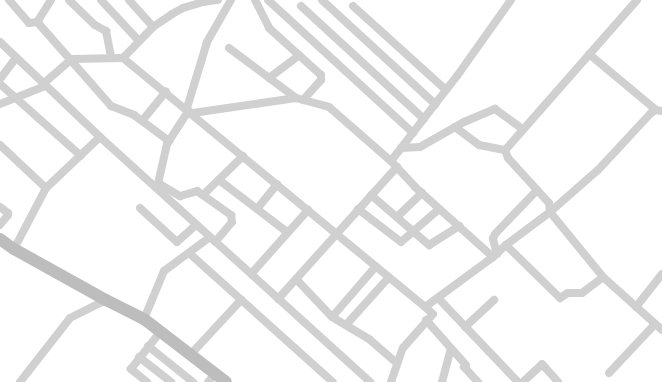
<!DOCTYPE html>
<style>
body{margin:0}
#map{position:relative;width:662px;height:382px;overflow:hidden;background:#fff;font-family:Commissioner,sans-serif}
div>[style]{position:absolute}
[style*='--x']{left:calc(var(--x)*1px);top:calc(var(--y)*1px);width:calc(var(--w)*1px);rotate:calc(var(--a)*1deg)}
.street>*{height:8px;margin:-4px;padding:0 4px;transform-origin:4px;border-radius:4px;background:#d0d0d0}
.secondary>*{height:12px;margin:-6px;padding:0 6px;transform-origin:6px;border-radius:6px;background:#bdbdbd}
span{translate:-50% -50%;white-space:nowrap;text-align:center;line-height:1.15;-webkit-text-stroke:4px #fff;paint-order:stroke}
</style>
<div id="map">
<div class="street">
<i style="--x:9;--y:0;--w:30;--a:49"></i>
<i style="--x:29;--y:23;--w:9;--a:-6"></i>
<i style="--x:51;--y:0;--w:25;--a:122"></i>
<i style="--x:38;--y:21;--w:3;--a:72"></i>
<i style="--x:39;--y:24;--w:109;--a:48.7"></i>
<i style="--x:111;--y:106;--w:25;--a:21"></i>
<i style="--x:134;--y:115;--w:44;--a:36.6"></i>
<i style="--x:69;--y:0;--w:36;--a:44"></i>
<i style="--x:95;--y:25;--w:13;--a:29"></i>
<i style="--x:106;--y:31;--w:26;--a:79"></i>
<i style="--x:101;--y:0;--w:56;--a:47.2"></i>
<i style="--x:129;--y:0;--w:36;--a:48"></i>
<i style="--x:255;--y:0;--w:31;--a:63"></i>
<i style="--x:269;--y:28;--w:70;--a:42.1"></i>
<i style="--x:321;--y:75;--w:5;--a:90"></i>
<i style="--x:321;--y:80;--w:27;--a:132"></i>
<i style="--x:268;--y:0;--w:197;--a:42.5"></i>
<i style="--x:322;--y:0;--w:154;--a:42.6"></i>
<i style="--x:637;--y:0;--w:200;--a:131.3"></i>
<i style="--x:505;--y:150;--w:9;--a:69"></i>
<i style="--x:508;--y:158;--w:61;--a:47.7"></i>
<i style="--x:549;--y:203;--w:9;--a:84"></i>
<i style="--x:550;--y:212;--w:84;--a:50.8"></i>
<i style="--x:603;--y:277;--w:79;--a:41.9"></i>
<i style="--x:301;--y:6;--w:167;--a:42.6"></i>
<i style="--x:353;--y:6;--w:125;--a:42.1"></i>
<i style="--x:0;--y:42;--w:138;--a:43.5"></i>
<i style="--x:100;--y:137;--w:365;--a:42.2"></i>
<i style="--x:229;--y:48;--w:84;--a:36.7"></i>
<i style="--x:589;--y:54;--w:87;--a:39.9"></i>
<i style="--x:123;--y:58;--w:43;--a:-45.9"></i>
<i style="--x:153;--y:27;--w:23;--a:-34"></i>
<i style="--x:172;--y:14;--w:13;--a:-29"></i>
<i style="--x:183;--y:8;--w:21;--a:-17"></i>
<i style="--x:203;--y:2;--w:15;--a:-8"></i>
<i style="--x:269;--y:78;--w:38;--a:-37"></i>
<i style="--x:0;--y:79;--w:26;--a:-53"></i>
<i style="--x:0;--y:84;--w:108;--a:41.6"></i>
<i style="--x:43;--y:84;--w:38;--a:-41"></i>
<i style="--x:72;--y:59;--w:51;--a:-1.1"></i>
<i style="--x:123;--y:58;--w:391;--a:39.5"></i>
<i style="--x:0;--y:104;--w:48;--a:-21.8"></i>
<i style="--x:187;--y:108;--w:69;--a:-73.1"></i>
<i style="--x:207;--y:42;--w:48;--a:-60.3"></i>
<i style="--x:193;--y:113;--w:104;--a:-8.3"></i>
<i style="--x:296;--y:98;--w:34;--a:15"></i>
<i style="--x:329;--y:107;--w:82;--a:41.1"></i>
<i style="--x:391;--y:161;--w:35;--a:47"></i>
<i style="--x:415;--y:187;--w:105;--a:41.9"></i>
<i style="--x:142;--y:121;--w:38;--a:-51"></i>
<i style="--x:455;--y:127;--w:30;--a:37"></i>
<i style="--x:479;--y:145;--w:26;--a:11"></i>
<i style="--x:0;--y:145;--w:63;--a:43.1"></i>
<i style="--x:401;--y:148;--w:19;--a:-3"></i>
<i style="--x:420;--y:147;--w:51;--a:-29.6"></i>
<i style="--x:464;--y:122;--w:34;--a:-23"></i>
<i style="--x:495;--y:109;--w:34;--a:36"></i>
<i style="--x:391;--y:161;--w:108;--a:-52.2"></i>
<i style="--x:457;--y:76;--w:93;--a:-54.6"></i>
<i style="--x:219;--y:180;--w:86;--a:37.4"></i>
<i style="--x:158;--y:183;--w:26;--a:31"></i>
<i style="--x:180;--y:196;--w:18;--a:-16"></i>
<i style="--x:197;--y:191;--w:42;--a:35.2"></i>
<i style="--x:231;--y:215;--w:7;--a:82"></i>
<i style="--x:232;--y:222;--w:26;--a:130"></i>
<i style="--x:157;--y:188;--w:45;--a:-77.2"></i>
<i style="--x:167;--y:144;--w:40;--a:-57.1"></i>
<i style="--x:203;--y:195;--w:56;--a:-44.3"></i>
<i style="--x:371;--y:195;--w:77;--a:40.8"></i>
<i style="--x:429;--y:245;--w:36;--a:-32"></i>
<i style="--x:0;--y:207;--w:10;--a:37"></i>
<i style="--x:8;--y:213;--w:2;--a:90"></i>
<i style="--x:8;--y:215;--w:13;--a:129"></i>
<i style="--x:140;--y:208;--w:50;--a:42.6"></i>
<i style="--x:177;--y:242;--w:25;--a:-42"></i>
<i style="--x:257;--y:209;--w:32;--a:-51"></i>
<i style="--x:358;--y:209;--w:54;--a:37.5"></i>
<i style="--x:401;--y:242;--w:50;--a:-41"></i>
<i style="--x:397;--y:217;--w:35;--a:-44"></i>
<i style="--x:506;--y:245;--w:76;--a:44.5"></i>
<i style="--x:560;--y:298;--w:9;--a:-32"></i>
<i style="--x:568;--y:293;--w:14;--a:0"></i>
<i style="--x:582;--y:293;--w:26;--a:-37"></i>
<i style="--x:14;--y:249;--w:69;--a:-62.3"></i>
<i style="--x:46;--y:188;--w:74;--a:-43.4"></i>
<i style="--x:189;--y:253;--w:193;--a:41.9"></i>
<i style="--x:497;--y:254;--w:16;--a:-105"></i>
<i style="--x:493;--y:239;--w:5;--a:-68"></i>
<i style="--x:495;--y:234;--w:61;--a:-46.3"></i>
<i style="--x:251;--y:274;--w:86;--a:-48.3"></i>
<i style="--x:296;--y:279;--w:52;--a:46.5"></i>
<i style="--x:332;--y:317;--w:43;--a:30.7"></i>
<i style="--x:369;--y:339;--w:37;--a:41"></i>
<i style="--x:438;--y:298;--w:116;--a:46.4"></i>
<i style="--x:278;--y:299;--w:178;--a:-48"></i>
<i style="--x:636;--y:307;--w:42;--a:-51.8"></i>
<i style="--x:332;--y:317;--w:67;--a:-49.2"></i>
<i style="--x:144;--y:319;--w:52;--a:-67.4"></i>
<i style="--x:164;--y:271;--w:57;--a:-36.5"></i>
<i style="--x:426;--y:320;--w:60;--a:48.4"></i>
<i style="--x:466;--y:365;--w:3;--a:135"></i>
<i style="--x:464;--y:367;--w:21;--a:47"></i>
<i style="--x:346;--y:325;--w:64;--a:-48.1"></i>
<i style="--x:465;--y:327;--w:40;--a:-43"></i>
<i style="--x:148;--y:346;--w:58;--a:38.7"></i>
<i style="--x:191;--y:354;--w:74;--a:-47.2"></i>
<i style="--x:139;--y:357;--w:41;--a:38"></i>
<i style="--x:609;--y:373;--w:67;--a:-46.8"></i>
<i style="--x:20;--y:382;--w:81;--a:-52"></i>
<i style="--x:70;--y:318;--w:40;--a:-26.6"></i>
<i style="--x:147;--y:382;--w:21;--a:-141"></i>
<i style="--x:131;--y:369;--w:48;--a:-51.7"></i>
<i style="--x:208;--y:382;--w:11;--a:-49"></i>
<i style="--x:391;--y:382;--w:36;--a:-71"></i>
<i style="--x:403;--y:348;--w:45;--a:-48.6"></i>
<i style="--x:433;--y:314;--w:11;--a:-139"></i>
<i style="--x:425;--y:307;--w:84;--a:-36.3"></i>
<i style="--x:493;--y:257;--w:18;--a:-43"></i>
<i style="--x:506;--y:245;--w:55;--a:-36.9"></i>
<i style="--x:550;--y:212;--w:64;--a:-41.2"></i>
<i style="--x:598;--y:170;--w:78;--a:-47.1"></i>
<i style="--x:651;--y:113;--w:6;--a:-31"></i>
<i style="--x:656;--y:110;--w:6;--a:9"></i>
<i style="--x:442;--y:382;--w:34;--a:-75"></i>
<i style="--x:523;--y:382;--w:26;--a:-43"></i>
<i style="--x:542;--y:364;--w:24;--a:48"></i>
</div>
<div class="secondary">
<i style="--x:0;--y:239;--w:17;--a:36"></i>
<i style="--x:14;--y:249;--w:105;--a:29"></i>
<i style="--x:106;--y:300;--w:42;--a:26.6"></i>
<i style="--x:144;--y:319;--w:103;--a:37.5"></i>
</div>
</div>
